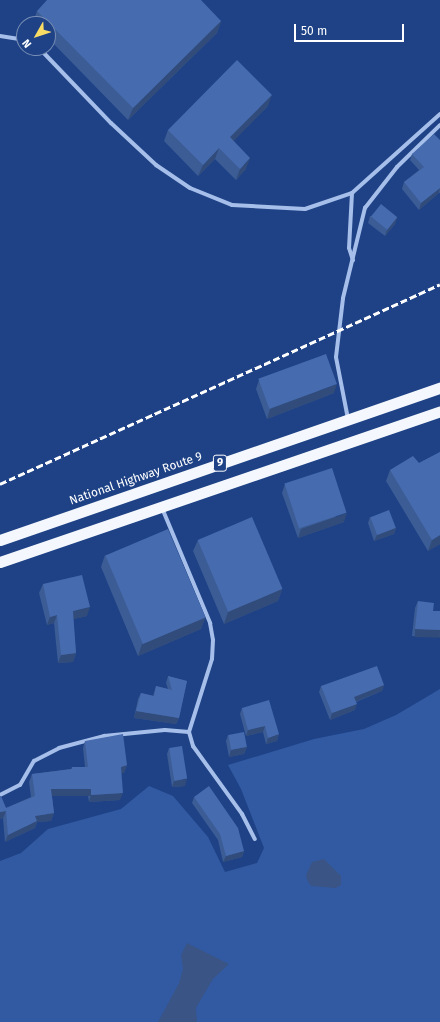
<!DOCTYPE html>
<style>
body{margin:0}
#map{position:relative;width:440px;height:1022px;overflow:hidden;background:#1e4285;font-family:"Fira Sans",sans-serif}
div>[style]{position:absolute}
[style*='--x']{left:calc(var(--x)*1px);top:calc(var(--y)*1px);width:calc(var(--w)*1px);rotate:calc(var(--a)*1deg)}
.green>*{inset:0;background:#315aa3}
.water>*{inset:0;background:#3a5486}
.minor>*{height:4px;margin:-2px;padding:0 2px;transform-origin:2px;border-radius:2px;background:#a6bfea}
.trunk>*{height:11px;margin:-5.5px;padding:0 5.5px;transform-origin:5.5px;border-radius:5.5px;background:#f4f8fe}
.rail>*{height:3px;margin-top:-1.5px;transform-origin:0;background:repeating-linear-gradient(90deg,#fff 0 7px,transparent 0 10px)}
.wall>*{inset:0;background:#3c5c96}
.shaded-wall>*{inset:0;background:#314b7a;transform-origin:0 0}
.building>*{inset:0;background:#466bae;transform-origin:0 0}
span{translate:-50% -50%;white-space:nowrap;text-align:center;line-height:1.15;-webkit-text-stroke:3.5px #1e4285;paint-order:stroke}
.shield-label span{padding:1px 3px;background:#1e4285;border:1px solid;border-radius:3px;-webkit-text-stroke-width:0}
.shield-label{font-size:11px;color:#fff;font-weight:700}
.street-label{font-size:12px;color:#fff}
.north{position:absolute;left:16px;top:16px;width:40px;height:40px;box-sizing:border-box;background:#1e4285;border:1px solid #788eb6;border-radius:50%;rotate:231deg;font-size:11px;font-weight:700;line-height:16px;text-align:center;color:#fff}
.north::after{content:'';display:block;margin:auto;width:14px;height:18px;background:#f9dc65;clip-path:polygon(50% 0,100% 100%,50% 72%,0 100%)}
.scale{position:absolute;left:294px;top:24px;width:110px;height:18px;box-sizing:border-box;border:2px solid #fff;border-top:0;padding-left:5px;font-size:12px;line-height:14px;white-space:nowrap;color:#fff;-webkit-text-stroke:3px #1e4285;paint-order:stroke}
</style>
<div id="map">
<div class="green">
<i style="clip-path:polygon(440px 689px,440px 1022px,0 1022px,0 861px,21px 853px,48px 829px,121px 809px,149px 786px,173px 796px,208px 837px,225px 872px,257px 863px,264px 848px,241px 789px,228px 765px,314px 739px,364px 729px,396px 715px)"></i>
</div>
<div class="water">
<i style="clip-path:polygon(324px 859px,341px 876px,341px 885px,336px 888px,311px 886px,307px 880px,306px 875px,312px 862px)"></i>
<i style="clip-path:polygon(187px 943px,229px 964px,213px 979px,196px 1008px,197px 1022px,158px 1022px,179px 983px,183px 969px,181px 955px)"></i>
</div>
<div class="minor">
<i style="--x:0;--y:36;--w:24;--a:9"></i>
<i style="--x:39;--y:48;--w:104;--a:46.2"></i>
<i style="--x:111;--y:123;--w:62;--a:43"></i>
<i style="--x:156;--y:165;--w:41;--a:34.1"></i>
<i style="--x:190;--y:188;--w:45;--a:22"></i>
<i style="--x:232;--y:205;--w:73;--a:3.1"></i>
<i style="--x:305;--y:209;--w:50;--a:-18.8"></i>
<i style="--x:352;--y:193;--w:118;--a:-41.9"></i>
<i style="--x:352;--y:193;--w:55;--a:93.1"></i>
<i style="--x:349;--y:248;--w:13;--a:72"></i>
<i style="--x:348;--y:419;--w:63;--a:-101"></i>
<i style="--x:336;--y:357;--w:59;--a:-83.2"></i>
<i style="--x:343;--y:298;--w:93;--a:-76.3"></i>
<i style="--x:365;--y:208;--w:52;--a:-52"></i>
<i style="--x:397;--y:167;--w:60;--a:-44.3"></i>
<i style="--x:162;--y:508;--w:125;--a:67.3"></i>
<i style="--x:210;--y:623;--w:17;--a:80"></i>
<i style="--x:213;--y:640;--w:19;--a:93"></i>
<i style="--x:212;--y:659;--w:77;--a:107.5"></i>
<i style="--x:189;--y:732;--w:15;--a:74"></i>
<i style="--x:193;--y:746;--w:84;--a:54.2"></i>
<i style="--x:242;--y:814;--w:28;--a:63"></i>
<i style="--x:0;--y:795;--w:22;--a:-27"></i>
<i style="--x:20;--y:785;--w:28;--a:-60"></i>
<i style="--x:34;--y:761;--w:28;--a:-27"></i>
<i style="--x:59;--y:748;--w:47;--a:-14.9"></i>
<i style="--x:104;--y:736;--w:61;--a:-5.6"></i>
<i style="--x:165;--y:730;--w:24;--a:5"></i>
</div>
<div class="trunk">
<i style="--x:0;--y:540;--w:466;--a:-19.1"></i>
<i style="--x:0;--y:562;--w:465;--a:-18.9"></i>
</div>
<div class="rail">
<i style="--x:0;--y:484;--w:483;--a:-24.4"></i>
</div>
<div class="wall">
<i style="clip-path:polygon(37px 11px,221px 21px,217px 33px,128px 120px,48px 38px,48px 24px,34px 24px,33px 22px)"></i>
<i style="clip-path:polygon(268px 106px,233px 141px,246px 169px,236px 180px,215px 159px,198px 176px,164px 141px,168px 130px)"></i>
<i style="clip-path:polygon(440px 140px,440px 193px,439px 193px,419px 210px,402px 189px,404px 182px,419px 170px,410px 160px,412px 154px)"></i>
<i style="clip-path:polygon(370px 216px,397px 217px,395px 224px,385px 236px,368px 223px)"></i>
<i style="clip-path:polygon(259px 380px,334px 393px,267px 419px,256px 389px)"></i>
<i style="clip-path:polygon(440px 452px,440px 544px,428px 551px,386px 481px,390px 470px,419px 463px)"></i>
<i style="clip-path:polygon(285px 484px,344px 522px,298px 538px,282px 493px)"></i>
<i style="clip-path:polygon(370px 517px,396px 528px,394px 534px,374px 541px,368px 523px)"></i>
<i style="clip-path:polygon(198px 540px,282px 589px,278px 601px,224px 624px,193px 551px)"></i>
<i style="clip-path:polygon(105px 555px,205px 618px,201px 629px,138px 656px,101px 567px)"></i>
<i style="clip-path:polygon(43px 584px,87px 616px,73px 619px,76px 653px,73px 662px,58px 663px,54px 623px,47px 625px,39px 593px)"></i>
<i style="clip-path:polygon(418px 601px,433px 611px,440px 611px,440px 637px,412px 636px,415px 608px)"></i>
<i style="clip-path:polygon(168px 676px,187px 681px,179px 718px,176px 724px,134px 718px,138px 699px,141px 693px,153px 696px,156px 686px,168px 689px,166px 683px)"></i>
<i style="clip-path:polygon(384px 685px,382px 691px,356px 702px,355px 710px,330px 720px,319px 692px,321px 686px)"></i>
<i style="clip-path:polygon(242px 708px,279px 734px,277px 741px,266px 744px,263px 732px,246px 736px,240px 714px)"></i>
<i style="clip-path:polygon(228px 735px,247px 747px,244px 754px,229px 757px,226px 741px)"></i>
<i style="clip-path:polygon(85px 741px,127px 765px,124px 773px,121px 773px,120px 800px,89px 802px,88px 796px,52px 796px,54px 813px,51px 821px,37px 822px,35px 828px,5px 842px,3px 818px,0 819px,0 796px,6px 808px,31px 797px,29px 782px,32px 774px,71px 769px,72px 767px,85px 767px,83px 748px)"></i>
<i style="clip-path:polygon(169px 748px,185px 786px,172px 787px,167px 754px)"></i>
<i style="clip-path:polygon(194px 797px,244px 851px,242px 857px,223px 862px,218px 840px,192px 803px)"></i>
</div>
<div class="shaded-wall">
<i style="clip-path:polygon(221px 21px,217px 33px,128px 120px,133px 108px)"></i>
<i style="clip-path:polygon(272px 95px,268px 106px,226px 149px,230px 137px)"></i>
<i style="clip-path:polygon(219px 148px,215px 159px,198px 176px,203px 165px)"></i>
<i style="clip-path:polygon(250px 158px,246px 169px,236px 180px,240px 169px)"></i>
<i style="clip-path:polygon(440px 188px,439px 193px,419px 210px,421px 203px)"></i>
<i style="clip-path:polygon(397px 217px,395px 224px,385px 236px,387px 230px)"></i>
<i style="clip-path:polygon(337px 384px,334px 393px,267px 419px,270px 409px)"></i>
<i style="clip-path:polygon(347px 513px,344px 522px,298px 538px,301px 529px)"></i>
<i style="clip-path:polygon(396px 528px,394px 534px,374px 541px,377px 535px)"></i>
<i style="clip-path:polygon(440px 535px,440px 544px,428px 551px,432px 540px)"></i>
<i style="clip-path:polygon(282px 589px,278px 601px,224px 624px,228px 612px)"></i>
<i style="clip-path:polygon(90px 607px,87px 616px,70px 620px,73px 611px)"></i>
<i style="clip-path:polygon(57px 615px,54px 623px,47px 625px,50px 617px)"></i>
<i style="clip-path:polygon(205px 618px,201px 629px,138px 656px,142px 644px)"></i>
<i style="left:415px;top:629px;width:25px;height:8px;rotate:2deg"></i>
<i style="clip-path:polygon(76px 653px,73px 662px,58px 663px,61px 655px)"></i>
<i style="clip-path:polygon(384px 685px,382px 691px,352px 703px,354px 697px)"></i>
<i style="clip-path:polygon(357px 704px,355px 710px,330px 720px,332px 713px)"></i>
<i style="clip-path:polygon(136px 711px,179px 718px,176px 724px,134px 718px)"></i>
<i style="clip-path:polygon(265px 726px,263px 732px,246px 736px,248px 730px)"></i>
<i style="clip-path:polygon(279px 734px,277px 741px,266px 744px,268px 738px)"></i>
<i style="clip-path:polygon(247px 747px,244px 754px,229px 757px,231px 750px)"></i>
<i style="clip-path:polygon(127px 765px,124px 773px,118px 774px,121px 767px)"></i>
<i style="clip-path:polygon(187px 779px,185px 786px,172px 787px,174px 781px)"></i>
<i style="left:51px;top:789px;width:40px;height:7px"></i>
<i style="clip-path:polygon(123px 793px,120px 800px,89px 802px,91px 795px)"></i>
<i style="clip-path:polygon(6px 811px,3px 818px,0 819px,0 812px)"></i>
<i style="clip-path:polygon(54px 813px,51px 821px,37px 822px,35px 828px,5px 842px,8px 835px,35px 816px)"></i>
<i style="clip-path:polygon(244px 851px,242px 857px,223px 862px,226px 856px)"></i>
</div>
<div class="building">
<i style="clip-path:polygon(47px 0,201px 0,221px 21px,133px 108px,37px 11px)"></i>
<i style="clip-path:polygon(237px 60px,272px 95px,230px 137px,250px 158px,240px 169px,219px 148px,203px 165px,168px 130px)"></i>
<i style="clip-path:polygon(434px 134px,440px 140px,440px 188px,421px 203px,404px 182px,424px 167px,412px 154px)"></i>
<i style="left:381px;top:204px;width:21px;height:16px;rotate:39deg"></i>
<i style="left:326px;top:354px;width:32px;height:72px;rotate:70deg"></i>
<i style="clip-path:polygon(440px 452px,440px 535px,432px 540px,390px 470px,413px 456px,419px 463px)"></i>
<i style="left:332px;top:468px;width:47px;height:50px;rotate:72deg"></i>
<i style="left:389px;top:510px;width:19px;height:20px;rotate:69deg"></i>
<i style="left:252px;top:517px;width:78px;height:59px;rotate:67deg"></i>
<i style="left:168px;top:529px;width:96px;height:68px;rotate:67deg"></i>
<i style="clip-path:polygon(82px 575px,90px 607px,73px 611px,76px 653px,61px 655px,57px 615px,50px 617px,43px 584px)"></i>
<i style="clip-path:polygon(418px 601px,434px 603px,433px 611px,440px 611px,440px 630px,415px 629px)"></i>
<i style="clip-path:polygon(377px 666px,384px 685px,354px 697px,357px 704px,332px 713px,321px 686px)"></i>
<i style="clip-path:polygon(168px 676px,187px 681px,179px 718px,136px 711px,141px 693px,154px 696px,156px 686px,172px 690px)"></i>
<i style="clip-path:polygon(269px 700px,279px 734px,268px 738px,265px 726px,248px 730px,242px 708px)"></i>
<i style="left:244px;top:732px;width:15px;height:16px;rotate:79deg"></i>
<i style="clip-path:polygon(123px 734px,127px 765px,121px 767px,123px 793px,91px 795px,91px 789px,51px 789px,54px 813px,35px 816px,37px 821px,8px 835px,6px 811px,0 812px,0 796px,1px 796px,6px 808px,35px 796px,32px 774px,72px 769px,72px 767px,88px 767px,85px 741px)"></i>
<i style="left:182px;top:746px;width:33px;height:13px;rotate:81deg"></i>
<i style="clip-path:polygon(209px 786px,238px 828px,244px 851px,226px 856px,220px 834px,194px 797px)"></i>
</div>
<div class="shield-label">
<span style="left:220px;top:463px">9</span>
</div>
<div class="street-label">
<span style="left:136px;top:479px;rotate:-19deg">National Highway Route 9</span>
</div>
<div class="north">N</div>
<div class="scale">50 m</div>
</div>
